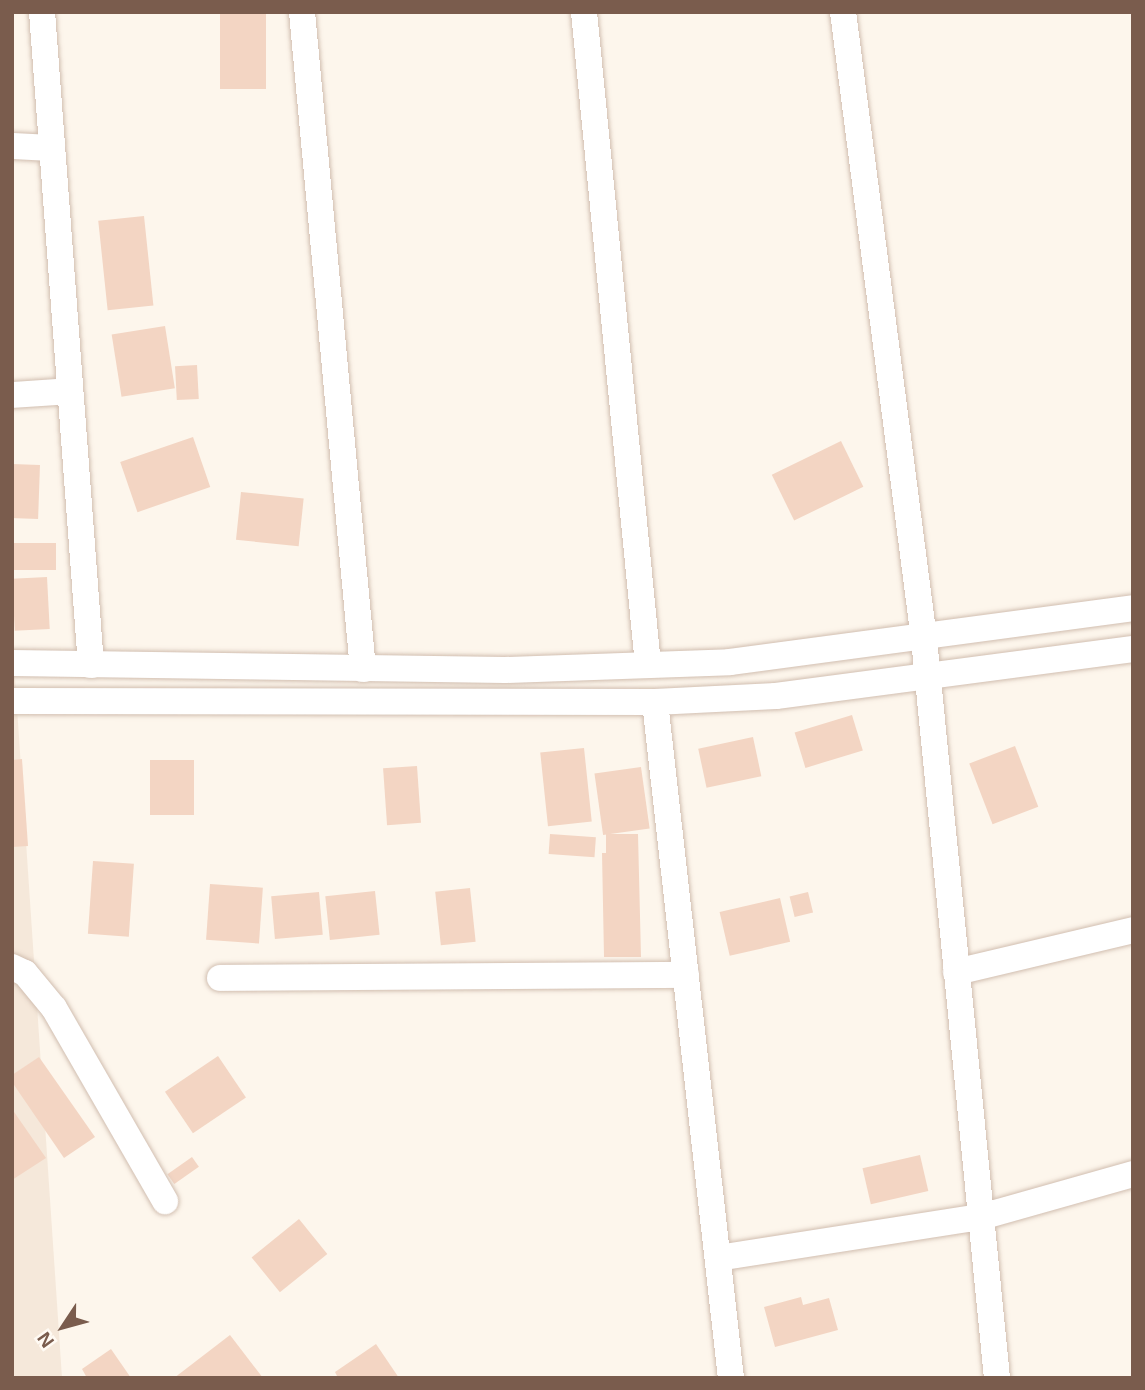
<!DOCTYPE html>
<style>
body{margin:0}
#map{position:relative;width:1145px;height:1390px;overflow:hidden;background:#fdf6ec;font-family:Arial,sans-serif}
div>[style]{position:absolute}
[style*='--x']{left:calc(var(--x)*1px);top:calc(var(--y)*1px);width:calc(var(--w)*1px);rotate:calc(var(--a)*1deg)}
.residential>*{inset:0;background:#f5e8da}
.building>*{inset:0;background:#f3d5c3;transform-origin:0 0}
.roads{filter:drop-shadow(0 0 2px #d1beb0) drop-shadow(0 0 2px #d1beb0)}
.minor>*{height:26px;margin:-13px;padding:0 13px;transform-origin:13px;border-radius:13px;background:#fff}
span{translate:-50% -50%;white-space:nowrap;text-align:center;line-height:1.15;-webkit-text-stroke:5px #fffaf3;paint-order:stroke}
.frame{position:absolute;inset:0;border:14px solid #7a5c4d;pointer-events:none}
.north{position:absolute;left:28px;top:1292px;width:70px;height:70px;-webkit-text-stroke:5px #fffaf3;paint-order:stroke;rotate:234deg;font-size:19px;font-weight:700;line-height:28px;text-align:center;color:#7a5c4d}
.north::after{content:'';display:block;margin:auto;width:24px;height:32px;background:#7a5c4d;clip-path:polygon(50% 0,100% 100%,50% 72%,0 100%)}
</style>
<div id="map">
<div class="residential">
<i style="clip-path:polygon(12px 633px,62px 1378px,12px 1378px)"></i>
</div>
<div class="building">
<i style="left:220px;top:12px;width:46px;height:77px"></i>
<i style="left:144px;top:216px;width:90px;height:46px;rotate:84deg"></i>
<i style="left:165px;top:326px;width:63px;height:54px;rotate:81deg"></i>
<i style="left:197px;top:365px;width:34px;height:22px;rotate:87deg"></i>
<i style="left:193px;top:437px;width:53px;height:77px;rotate:71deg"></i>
<i style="left:841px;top:441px;width:51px;height:77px;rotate:64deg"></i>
<i style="left:12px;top:464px;width:28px;height:54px;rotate:2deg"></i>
<i style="left:241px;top:492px;width:63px;height:48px;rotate:6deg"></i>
<i style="left:12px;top:543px;width:44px;height:27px"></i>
<i style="left:47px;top:577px;width:52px;height:35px;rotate:87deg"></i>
<i style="left:852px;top:715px;width:37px;height:60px;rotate:73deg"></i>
<i style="left:753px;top:737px;width:40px;height:56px;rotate:78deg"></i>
<i style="left:1015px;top:746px;width:65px;height:49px;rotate:69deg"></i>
<i style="left:584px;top:748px;width:74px;height:44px;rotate:84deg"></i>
<i style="clip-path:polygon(22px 759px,28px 846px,12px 847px,12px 760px)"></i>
<i style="left:150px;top:760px;width:44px;height:55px"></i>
<i style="left:417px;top:766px;width:57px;height:34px;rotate:86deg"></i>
<i style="left:641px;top:767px;width:62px;height:47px;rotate:82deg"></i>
<i style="left:550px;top:834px;width:46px;height:20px;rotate:4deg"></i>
<i style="clip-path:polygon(606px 834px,638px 834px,641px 957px,604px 957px,602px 853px,606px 853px)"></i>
<i style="left:93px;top:861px;width:41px;height:73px;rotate:4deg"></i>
<i style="left:210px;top:884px;width:53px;height:56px;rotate:4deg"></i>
<i style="left:470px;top:888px;width:54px;height:35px;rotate:84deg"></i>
<i style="left:375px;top:891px;width:44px;height:50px;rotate:84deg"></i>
<i style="left:319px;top:892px;width:43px;height:48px;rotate:85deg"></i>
<i style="left:808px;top:892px;width:21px;height:19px;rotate:76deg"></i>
<i style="left:780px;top:898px;width:45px;height:62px;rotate:77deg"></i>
<i style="left:218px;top:1056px;width:50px;height:64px;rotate:56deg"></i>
<i style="clip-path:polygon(39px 1057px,95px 1137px,64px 1158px,12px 1082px,12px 1075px)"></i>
<i style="clip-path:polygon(12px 1109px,46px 1158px,12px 1180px)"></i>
<i style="left:920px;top:1155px;width:37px;height:59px;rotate:77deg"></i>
<i style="left:192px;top:1157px;width:12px;height:30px;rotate:55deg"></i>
<i style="left:299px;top:1219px;width:45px;height:61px;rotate:51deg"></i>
<i style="clip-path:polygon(801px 1297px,803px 1305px,829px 1298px,838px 1330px,775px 1347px,764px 1307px)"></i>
<i style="clip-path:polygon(230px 1335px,263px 1378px,174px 1378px)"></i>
<i style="clip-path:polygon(376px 1344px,399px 1378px,338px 1378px,335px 1372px)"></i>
<i style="clip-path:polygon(111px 1349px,131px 1378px,87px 1378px,82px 1369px)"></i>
</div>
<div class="roads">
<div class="minor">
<i style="--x:42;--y:12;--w:655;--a:85.71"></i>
<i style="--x:302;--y:12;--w:660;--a:84.7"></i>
<i style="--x:584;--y:12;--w:656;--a:84.4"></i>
<i style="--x:843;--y:12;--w:632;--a:82.64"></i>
<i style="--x:924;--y:639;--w:743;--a:84.36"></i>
<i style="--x:12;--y:146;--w:40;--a:2.9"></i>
<i style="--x:12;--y:395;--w:58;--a:-3.9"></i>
<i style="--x:12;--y:663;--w:493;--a:0.8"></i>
<i style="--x:505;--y:670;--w:225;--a:-2"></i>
<i style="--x:730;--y:662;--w:407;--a:-7.6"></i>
<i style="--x:12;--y:701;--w:643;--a:0.09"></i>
<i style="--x:655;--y:702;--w:121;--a:-2.8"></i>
<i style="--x:776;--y:696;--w:360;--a:-7.5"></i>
<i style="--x:655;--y:702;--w:680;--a:83.59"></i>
<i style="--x:12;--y:967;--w:14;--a:25"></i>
<i style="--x:25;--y:973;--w:45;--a:50.4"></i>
<i style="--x:54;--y:1008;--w:223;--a:60.1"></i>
<i style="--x:956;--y:972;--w:182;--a:-13.3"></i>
<i style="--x:220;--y:978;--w:466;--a:-0.4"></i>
<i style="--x:718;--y:1258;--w:266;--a:-8.9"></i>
<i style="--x:981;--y:1217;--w:158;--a:-15.8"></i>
</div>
</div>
<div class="frame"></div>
<div class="north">N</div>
</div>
